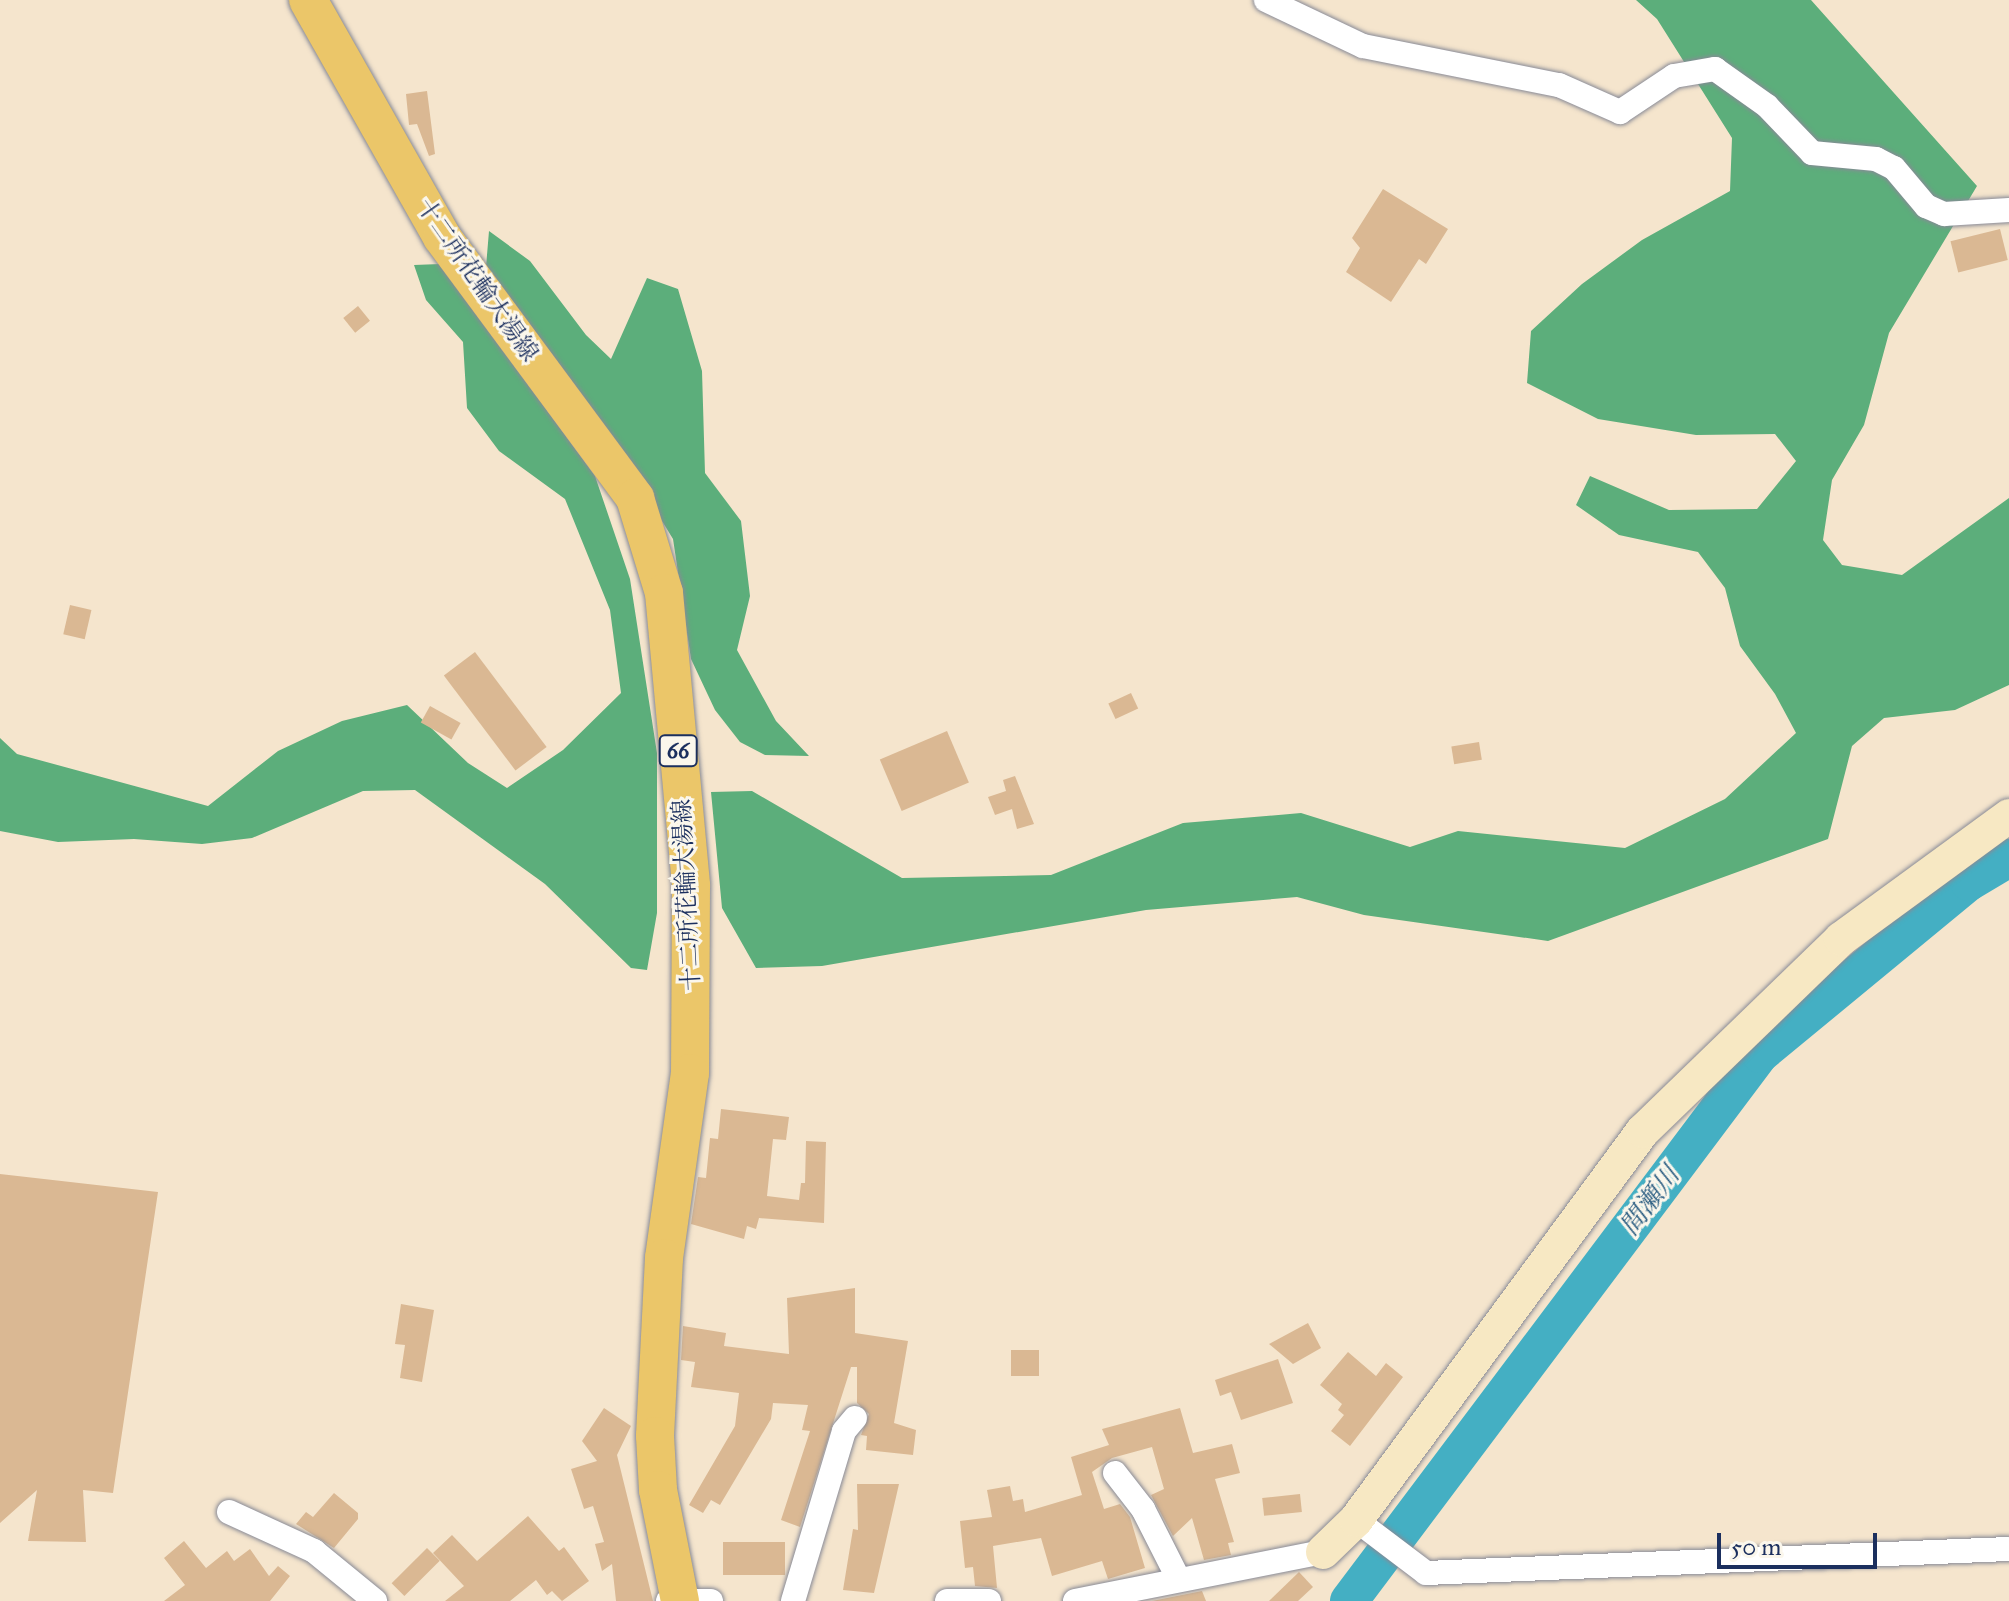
<!DOCTYPE html>
<meta charset="utf-8">
<style>
body{margin:0}
#map{position:relative;width:2009px;height:1601px;overflow:hidden;background:#f5e5cd;font-family:"IM FELL Great Primer","Noto Serif JP",serif}
div>[style]{position:absolute}
[style*='--x']{left:calc(var(--x)*1px);top:calc(var(--y)*1px);width:calc(var(--w)*1px);rotate:calc(var(--a)*1deg)}
.forest>*{inset:0;background:#5cae7b}
.river>*{height:38px;margin:-19px;padding:0 19px;transform-origin:19px;border-radius:19px;background:#44afc3}
.building>*{inset:0;background:#dab893;transform-origin:0 0}
.roads{filter:drop-shadow(0 0 2px #888a96) drop-shadow(0 0 2px #888a96)}
.street>*{height:24px;margin:-12px;padding:0 12px;transform-origin:12px;border-radius:12px;background:#fff}
.secondary>*{height:34px;margin:-17px;padding:0 17px;transform-origin:17px;border-radius:17px;background:#f7e8c3}
.primary>*{height:38px;margin:-19px;padding:0 19px;transform-origin:19px;border-radius:19px;background:#ebc669}
span{translate:-50% -50%;white-space:nowrap;text-align:center;line-height:1.15;-webkit-text-stroke:6px #fbf7ec;paint-order:stroke}
.shield-label span{padding:2px 6px;background:#fbf7ec;border:2px solid;border-radius:6px;-webkit-text-stroke-width:0}
.shield-label{font-size:22px;color:#1b2f5e;font-weight:700}
.street-label{font-size:24px;color:#1b2f5e}
.water-label{font-size:26px;color:#295c81;font-style:italic}
.scale{position:absolute;left:1717px;top:1533px;width:160px;height:36px;box-sizing:border-box;border:4px solid #1b2f5e;border-top:0;padding-left:10px;font-size:24px;line-height:28px;white-space:nowrap;color:#1b2f5e;-webkit-text-stroke:6px #fbf7ec;paint-order:stroke}
</style>
<div id="map">
<div class="forest">
<i style="clip-path:polygon(1636px 0,1811px 0,1977px 186px,1889px 333px,1864px 425px,1832px 480px,1823px 540px,1842px 565px,1902px 575px,2009px 498px,2009px 685px,1955px 710px,1884px 718px,1852px 746px,1828px 839px,1548px 941px,1364px 915px,1297px 897px,1146px 910px,822px 966px,756px 968px,722px 908px,711px 792px,752px 791px,902px 878px,1051px 875px,1183px 823px,1301px 813px,1410px 847px,1458px 831px,1625px 848px,1725px 799px,1796px 733px,1775px 694px,1740px 646px,1725px 588px,1698px 552px,1619px 535px,1576px 505px,1590px 476px,1669px 510px,1757px 509px,1796px 461px,1775px 434px,1696px 435px,1598px 419px,1527px 383px,1531px 331px,1582px 284px,1642px 240px,1730px 191px,1732px 138px,1657px 19px)"></i>
<i style="clip-path:polygon(489px 231px,530px 261px,586px 335px,611px 359px,647px 278px,678px 289px,702px 371px,705px 473px,741px 521px,750px 596px,737px 650px,776px 721px,809px 756px,765px 755px,740px 742px,715px 710px,691px 659px,673px 539px,623px 457px,485px 279px)"></i>
<i style="clip-path:polygon(440px 264px,595px 476px,630px 579px,657px 753px,657px 913px,647px 970px,631px 968px,545px 884px,415px 790px,363px 791px,252px 838px,202px 844px,134px 839px,58px 842px,0 831px,0 738px,17px 754px,208px 806px,278px 751px,342px 721px,407px 705px,468px 763px,507px 788px,563px 750px,621px 693px,610px 610px,565px 499px,499px 451px,467px 408px,463px 342px,426px 300px,414px 265px)"></i>
</div>
<div class="river">
<i style="--x:1349;--y:1601;--w:684;--a:-53.08"></i>
<i style="--x:1760;--y:1054;--w:271;--a:-39.5"></i>
<i style="--x:1969;--y:882;--w:47;--a:-31"></i>
</div>
<div class="building">
<i style="clip-path:polygon(427px 91px,435px 154px,429px 156px,417px 124px,409px 125px,406px 94px)"></i>
<i style="clip-path:polygon(1383px 189px,1448px 229px,1426px 264px,1419px 259px,1391px 302px,1346px 272px,1360px 248px,1352px 238px)"></i>
<i style="left:2000px;top:229px;width:32px;height:51px;rotate:76deg"></i>
<i style="left:358px;top:306px;width:19px;height:19px;rotate:51deg"></i>
<i style="left:70px;top:605px;width:22px;height:30px;rotate:13deg"></i>
<i style="left:475px;top:652px;width:119px;height:39px;rotate:53deg"></i>
<i style="left:1131px;top:693px;width:17px;height:25px;rotate:65deg"></i>
<i style="left:430px;top:706px;width:35px;height:19px;rotate:29deg"></i>
<i style="left:947px;top:731px;width:56px;height:73px;rotate:67deg"></i>
<i style="left:1479px;top:742px;width:18px;height:28px;rotate:81deg"></i>
<i style="clip-path:polygon(1015px 776px,1034px 824px,1017px 829px,1012px 809px,995px 815px,988px 797px,1006px 791px,1003px 780px)"></i>
<i style="clip-path:polygon(721px 1109px,789px 1117px,786px 1140px,773px 1139px,767px 1196px,799px 1200px,801px 1183px,805px 1183px,806px 1141px,826px 1142px,824px 1223px,759px 1218px,756px 1229px,747px 1226px,744px 1239px,691px 1224px,698px 1177px,706px 1178px,710px 1138px,718px 1139px)"></i>
<i style="clip-path:polygon(0 1174px,158px 1192px,113px 1493px,83px 1490px,86px 1542px,28px 1541px,37px 1490px,0 1523px)"></i>
<i style="clip-path:polygon(855px 1288px,855px 1333px,908px 1341px,894px 1423px,916px 1430px,913px 1455px,866px 1450px,867px 1436px,861px 1435px,869px 1414px,857px 1403px,857px 1367px,851px 1367px,800px 1527px,781px 1520px,810px 1431px,802px 1430px,808px 1405px,773px 1403px,771px 1419px,720px 1505px,711px 1500px,703px 1513px,689px 1505px,735px 1426px,739px 1393px,691px 1387px,695px 1362px,681px 1360px,683px 1326px,726px 1333px,724px 1346px,789px 1354px,787px 1298px)"></i>
<i style="clip-path:polygon(401px 1304px,434px 1310px,422px 1382px,400px 1378px,405px 1345px,395px 1344px)"></i>
<i style="clip-path:polygon(1308px 1323px,1321px 1348px,1293px 1364px,1269px 1344px)"></i>
<i style="left:1011px;top:1350px;width:28px;height:26px"></i>
<i style="clip-path:polygon(1348px 1352px,1376px 1376px,1386px 1363px,1403px 1377px,1350px 1446px,1331px 1431px,1344px 1415px,1338px 1410px,1342px 1404px,1320px 1385px)"></i>
<i style="clip-path:polygon(1278px 1359px,1293px 1403px,1241px 1420px,1231px 1392px,1220px 1396px,1215px 1380px)"></i>
<i style="clip-path:polygon(604px 1408px,631px 1426px,617px 1455px,653px 1601px,616px 1601px,612px 1564px,602px 1571px,595px 1544px,604px 1542px,593px 1506px,584px 1509px,571px 1469px,597px 1461px,582px 1441px)"></i>
<i style="clip-path:polygon(1180px 1408px,1193px 1453px,1232px 1444px,1240px 1473px,1215px 1479px,1234px 1542px,1228px 1543px,1231px 1555px,1204px 1560px,1192px 1518px,1173px 1536px,1151px 1495px,1164px 1489px,1152px 1447px,1112px 1458px,1092px 1472px,1104px 1509px,1120px 1504px,1130px 1517px,1145px 1568px,1108px 1579px,1102px 1561px,1052px 1576px,1041px 1538px,993px 1546px,997px 1588px,975px 1586px,973px 1567px,965px 1568px,960px 1521px,992px 1517px,987px 1490px,1010px 1486px,1013px 1501px,1023px 1499px,1025px 1512px,1082px 1495px,1071px 1457px,1109px 1445px,1102px 1429px)"></i>
<i style="clip-path:polygon(857px 1484px,899px 1484px,874px 1593px,843px 1590px,853px 1529px,858px 1530px)"></i>
<i style="clip-path:polygon(334px 1493px,358px 1513px,358px 1519px,334px 1548px,296px 1524px,306px 1512px,313px 1517px)"></i>
<i style="left:1300px;top:1494px;width:18px;height:38px;rotate:84deg"></i>
<i style="clip-path:polygon(528px 1516px,559px 1551px,564px 1547px,589px 1581px,562px 1601px,552px 1591px,547px 1595px,536px 1580px,510px 1601px,445px 1601px,464px 1586px,433px 1553px,452px 1535px,477px 1561px)"></i>
<i style="clip-path:polygon(184px 1541px,206px 1568px,227px 1551px,234px 1561px,250px 1549px,269px 1576px,278px 1566px,290px 1576px,270px 1601px,164px 1601px,185px 1585px,164px 1558px)"></i>
<i style="left:785px;top:1542px;width:33px;height:62px;rotate:90deg"></i>
<i style="left:427px;top:1548px;width:18px;height:50px;rotate:45deg"></i>
<i style="clip-path:polygon(1299px 1572px,1313px 1587px,1298px 1601px,1269px 1601px)"></i>
<i style="clip-path:polygon(1202px 1591px,1206px 1601px,1152px 1601px)"></i>
</div>
<div class="roads">
<div class="street">
<i style="--x:1266;--y:0;--w:107;--a:25.4"></i>
<i style="--x:1363;--y:46;--w:200;--a:11.3"></i>
<i style="--x:1559;--y:85;--w:67;--a:23.9"></i>
<i style="--x:1620;--y:112;--w:65;--a:-33.7"></i>
<i style="--x:1674;--y:76;--w:42;--a:-9.7"></i>
<i style="--x:1715;--y:69;--w:64;--a:35.4"></i>
<i style="--x:1767;--y:106;--w:65;--a:46.2"></i>
<i style="--x:1812;--y:153;--w:64;--a:5.4"></i>
<i style="--x:1876;--y:159;--w:20;--a:27"></i>
<i style="--x:1894;--y:168;--w:50;--a:49.9"></i>
<i style="--x:1926;--y:206;--w:20;--a:24"></i>
<i style="--x:1944;--y:214;--w:65;--a:-3.5"></i>
<i style="--x:1115;--y:1473;--w:46;--a:52.1"></i>
<i style="--x:1143;--y:1509;--w:77;--a:63.1"></i>
<i style="--x:229;--y:1512;--w:94;--a:24.6"></i>
<i style="--x:314;--y:1551;--w:79;--a:39.3"></i>
<i style="--x:1356;--y:1520;--w:88;--a:37.1"></i>
<i style="--x:1426;--y:1573;--w:583;--a:-2.36"></i>
<i style="--x:668;--y:1601;--w:43;--a:0"></i>
<i style="--x:793;--y:1601;--w:177;--a:-73.3"></i>
<i style="--x:844;--y:1431;--w:17;--a:-50"></i>
<i style="--x:947;--y:1601;--w:42;--a:0"></i>
<i style="--x:1075;--y:1601;--w:253;--a:-11.2"></i>
</div>
<div class="secondary">
<i style="--x:1323;--y:1552;--w:46;--a:-44.1"></i>
<i style="--x:1356;--y:1520;--w:483;--a:-53.6"></i>
<i style="--x:1643;--y:1131;--w:276;--a:-44.1"></i>
<i style="--x:1841;--y:939;--w:208;--a:-36.2"></i>
</div>
<div class="primary">
<i style="--x:308;--y:0;--w:272;--a:60.5"></i>
<i style="--x:442;--y:237;--w:325;--a:53.5"></i>
<i style="--x:635;--y:498;--w:99;--a:73"></i>
<i style="--x:664;--y:593;--w:294;--a:84.7"></i>
<i style="--x:691;--y:886;--w:187;--a:90.3"></i>
<i style="--x:690;--y:1073;--w:187;--a:98"></i>
<i style="--x:664;--y:1258;--w:178;--a:92.9"></i>
<i style="--x:655;--y:1436;--w:54;--a:86.8"></i>
<i style="--x:658;--y:1490;--w:113;--a:78.8"></i>
</div>
</div>
<div class="shield-label">
<span style="left:678px;top:751px">66</span>
</div>
<div class="street-label">
<span style="left:477px;top:280px;rotate:55deg">十二所花輪大湯線</span>
<span style="left:687px;top:895px;rotate:-93deg">十二所花輪大湯線</span>
</div>
<div class="water-label">
<span style="left:1650px;top:1201px;rotate:-53deg">間瀬川</span>
</div>
<div class="scale">50 m</div>
</div>
